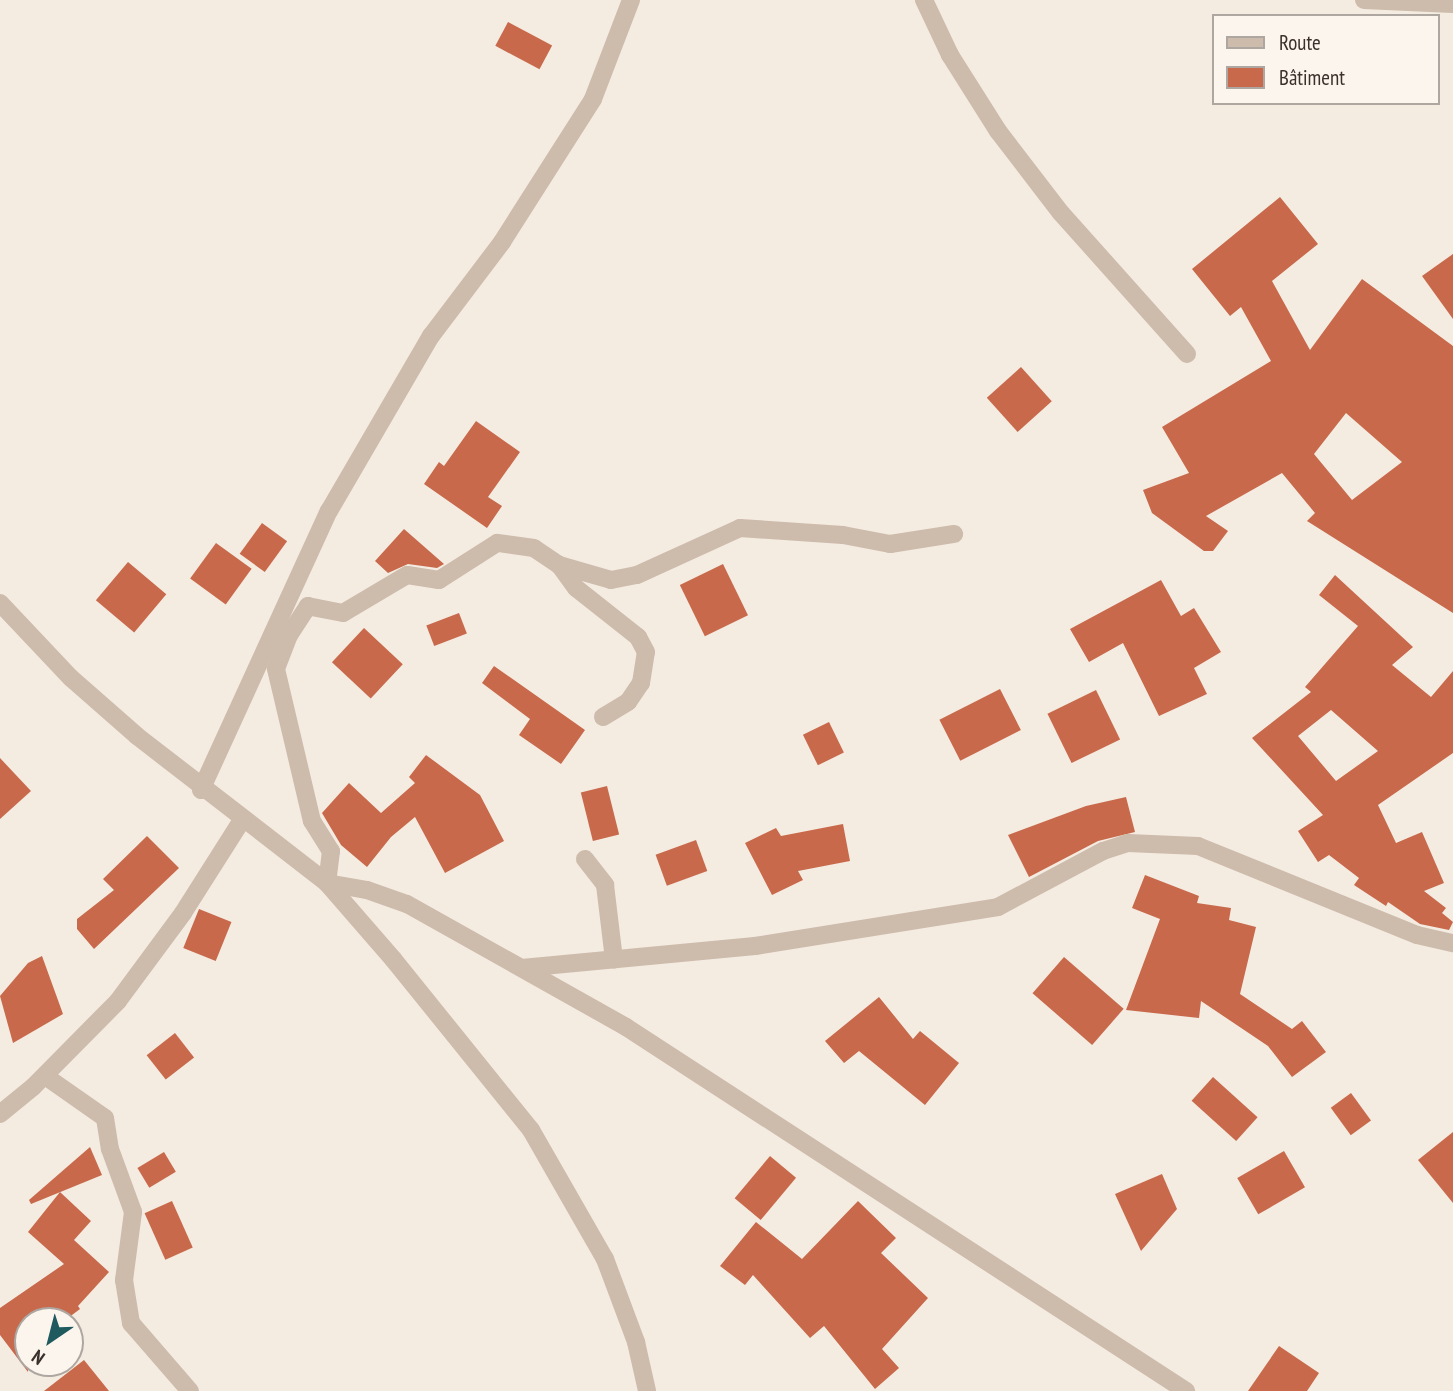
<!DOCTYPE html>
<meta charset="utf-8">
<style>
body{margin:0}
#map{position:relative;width:1453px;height:1391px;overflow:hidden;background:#f4ebe1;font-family:"PT Sans Narrow",sans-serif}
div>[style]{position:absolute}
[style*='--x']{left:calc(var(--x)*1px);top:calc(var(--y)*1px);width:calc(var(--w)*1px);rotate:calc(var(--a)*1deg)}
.building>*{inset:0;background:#c8694b;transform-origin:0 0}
.minor>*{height:18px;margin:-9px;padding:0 9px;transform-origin:9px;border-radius:9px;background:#cdbbac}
span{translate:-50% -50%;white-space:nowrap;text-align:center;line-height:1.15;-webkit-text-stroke:5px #fbf5ee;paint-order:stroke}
.legend{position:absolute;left:1212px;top:14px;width:228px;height:91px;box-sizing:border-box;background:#fbf5ee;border:2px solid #aea6a0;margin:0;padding:9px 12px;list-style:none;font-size:21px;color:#3b302b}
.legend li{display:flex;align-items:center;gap:14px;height:35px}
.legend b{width:35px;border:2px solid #aea6a0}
.north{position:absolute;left:14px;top:1307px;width:70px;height:70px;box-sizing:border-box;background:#fbf5ee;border:2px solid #aea6a0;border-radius:50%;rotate:215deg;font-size:19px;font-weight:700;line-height:28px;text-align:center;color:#3b302b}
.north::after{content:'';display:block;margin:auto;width:24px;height:32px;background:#1f5a5e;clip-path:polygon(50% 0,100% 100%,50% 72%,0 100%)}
</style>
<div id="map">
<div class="building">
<i style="left:508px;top:22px;width:50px;height:27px;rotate:28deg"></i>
<i style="clip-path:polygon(evenodd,1280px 197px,1318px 244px,1272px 281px,1310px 350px,1362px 279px,1453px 346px,1453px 613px,1307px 521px,1315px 513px,1282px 473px,1206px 516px,1228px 531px,1213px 551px,1204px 551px,1152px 513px,1143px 490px,1189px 473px,1162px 427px,1271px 361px,1241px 307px,1230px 316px,1192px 269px,1280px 197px,1346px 413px,1402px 462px,1352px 500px,1314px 454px,1346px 413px)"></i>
<i style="clip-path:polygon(1453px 254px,1453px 319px,1422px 276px)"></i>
<i style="left:1021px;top:367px;width:46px;height:46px;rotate:48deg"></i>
<i style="clip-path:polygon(476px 421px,520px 452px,488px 497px,502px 506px,487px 528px,424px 484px,439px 462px,444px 466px)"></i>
<i style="left:262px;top:523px;width:31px;height:38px;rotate:36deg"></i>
<i style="clip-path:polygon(404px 529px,444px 564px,437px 568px,408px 564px,388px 573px,375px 561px)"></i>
<i style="left:216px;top:543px;width:44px;height:44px;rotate:36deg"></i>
<i style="left:128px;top:562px;width:50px;height:50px;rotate:40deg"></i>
<i style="left:723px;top:564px;width:57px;height:48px;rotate:64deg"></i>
<i style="clip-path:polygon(evenodd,1335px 575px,1413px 647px,1392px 665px,1431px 697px,1453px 671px,1453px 753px,1378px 805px,1396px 843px,1422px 832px,1444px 883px,1424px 891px,1446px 908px,1442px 913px,1453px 922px,1449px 930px,1420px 924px,1388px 902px,1386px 906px,1354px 885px,1359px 878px,1329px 855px,1318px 862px,1298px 831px,1323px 815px,1252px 738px,1311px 692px,1305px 687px,1358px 626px,1319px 595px,1335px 575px,1331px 710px,1378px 751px,1336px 781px,1298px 736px,1331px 710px)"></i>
<i style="clip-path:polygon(1161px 580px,1181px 616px,1194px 608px,1221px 652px,1194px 668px,1207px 694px,1159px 716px,1123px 643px,1089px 662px,1070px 629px)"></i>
<i style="left:459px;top:613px;width:22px;height:35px;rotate:69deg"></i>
<i style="left:364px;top:628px;width:53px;height:47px;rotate:43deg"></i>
<i style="clip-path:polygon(494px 666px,585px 730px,561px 764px,519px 735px,530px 719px,482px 683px)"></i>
<i style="left:1000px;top:689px;width:46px;height:68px;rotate:63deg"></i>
<i style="left:1096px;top:690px;width:55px;height:54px;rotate:64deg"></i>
<i style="left:829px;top:722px;width:34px;height:29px;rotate:64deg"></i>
<i style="clip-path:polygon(426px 755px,480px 795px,504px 841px,445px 873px,415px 817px,391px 837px,367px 867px,341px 845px,322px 813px,349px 783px,381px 813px,415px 783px,409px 777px)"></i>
<i style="clip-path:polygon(0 758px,31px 791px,0 819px)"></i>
<i style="left:607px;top:786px;width:50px;height:27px;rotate:76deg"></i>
<i style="clip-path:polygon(1126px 797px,1135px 832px,1098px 841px,1029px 877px,1008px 835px,1086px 806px)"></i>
<i style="clip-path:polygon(843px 824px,850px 861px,798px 871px,803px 880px,772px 895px,745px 843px,776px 828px,781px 836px)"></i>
<i style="clip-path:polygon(147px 836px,179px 868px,94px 949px,77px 929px,77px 919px,114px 890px,103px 879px)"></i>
<i style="left:696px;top:840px;width:33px;height:43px;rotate:70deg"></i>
<i style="clip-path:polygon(1145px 875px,1199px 896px,1197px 903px,1231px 908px,1229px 920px,1256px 927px,1240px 994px,1292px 1029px,1302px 1021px,1326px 1052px,1292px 1077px,1268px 1046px,1201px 1001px,1199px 1018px,1126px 1010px,1160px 919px,1132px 908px)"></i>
<i style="left:199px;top:909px;width:35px;height:42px;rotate:22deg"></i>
<i style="clip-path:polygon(42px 956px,63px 1014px,13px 1043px,0 996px,28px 963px)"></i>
<i style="left:1064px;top:957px;width:79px;height:48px;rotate:41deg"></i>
<i style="clip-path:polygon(879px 997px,913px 1039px,920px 1031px,959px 1063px,925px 1105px,859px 1051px,844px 1063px,825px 1041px)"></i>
<i style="left:175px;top:1033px;width:31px;height:36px;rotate:52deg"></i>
<i style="left:1213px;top:1077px;width:60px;height:32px;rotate:42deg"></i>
<i style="left:1351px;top:1093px;width:34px;height:25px;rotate:54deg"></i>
<i style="clip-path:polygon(1453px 1132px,1453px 1203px,1418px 1160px)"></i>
<i style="clip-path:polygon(90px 1147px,102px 1175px,31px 1204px,29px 1200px)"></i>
<i style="left:1284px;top:1151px;width:42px;height:54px;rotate:60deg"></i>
<i style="left:164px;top:1152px;width:23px;height:31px;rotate:59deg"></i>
<i style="left:770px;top:1156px;width:34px;height:55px;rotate:40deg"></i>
<i style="clip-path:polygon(1162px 1174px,1177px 1209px,1141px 1251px,1115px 1194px)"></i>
<i style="clip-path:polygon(60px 1192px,91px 1221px,74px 1240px,109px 1272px,78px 1306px,80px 1309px,64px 1321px,28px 1321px,28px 1372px,0 1335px,0 1308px,64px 1264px,28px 1232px)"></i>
<i style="left:172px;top:1201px;width:51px;height:30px;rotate:66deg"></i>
<i style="clip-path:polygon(858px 1201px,896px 1238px,881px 1253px,928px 1298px,882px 1349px,899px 1368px,875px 1389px,824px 1326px,810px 1338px,753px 1275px,745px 1285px,720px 1266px,756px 1222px,802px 1259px)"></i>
<i style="clip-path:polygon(1279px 1346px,1319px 1373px,1307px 1391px,1248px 1391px)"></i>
<i style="clip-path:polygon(84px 1360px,109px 1391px,44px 1391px)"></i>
</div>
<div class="minor">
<i style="--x:924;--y:0;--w:61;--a:64.7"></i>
<i style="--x:950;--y:55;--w:90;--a:57.7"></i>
<i style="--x:998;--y:131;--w:103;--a:52.5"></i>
<i style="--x:1061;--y:213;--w:189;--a:48.2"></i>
<i style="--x:1364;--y:0;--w:89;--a:2.6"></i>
<i style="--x:559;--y:565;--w:54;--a:16.1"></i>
<i style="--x:611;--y:580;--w:26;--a:-11"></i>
<i style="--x:637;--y:575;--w:113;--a:-24.5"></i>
<i style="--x:740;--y:528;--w:103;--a:3.9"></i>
<i style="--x:843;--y:535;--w:48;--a:10.8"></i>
<i style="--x:890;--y:544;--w:65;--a:-8.9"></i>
<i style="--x:0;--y:603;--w:103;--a:46.6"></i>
<i style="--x:71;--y:678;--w:88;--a:41.3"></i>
<i style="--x:137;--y:736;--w:240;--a:37.7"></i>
<i style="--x:327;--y:883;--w:101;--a:49"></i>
<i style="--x:393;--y:959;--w:220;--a:51.1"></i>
<i style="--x:531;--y:1130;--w:149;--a:60.2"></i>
<i style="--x:605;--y:1259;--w:89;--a:69.5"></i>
<i style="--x:636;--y:1342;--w:50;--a:77.3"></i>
<i style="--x:603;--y:717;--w:29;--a:-31"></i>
<i style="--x:628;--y:702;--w:23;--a:-56"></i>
<i style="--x:641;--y:683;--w:31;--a:-81"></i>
<i style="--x:646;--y:652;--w:17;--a:-118"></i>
<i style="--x:638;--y:637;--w:79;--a:-141.7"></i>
<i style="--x:576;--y:588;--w:29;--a:-126"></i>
<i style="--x:559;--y:565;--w:30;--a:-146"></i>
<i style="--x:534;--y:548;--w:37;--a:-172"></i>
<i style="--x:497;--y:543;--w:69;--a:147.5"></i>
<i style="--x:439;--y:580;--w:32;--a:-171"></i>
<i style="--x:407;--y:575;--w:74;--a:149.3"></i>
<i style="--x:343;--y:613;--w:36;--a:-169"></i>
<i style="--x:308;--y:606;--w:35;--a:123"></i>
<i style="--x:289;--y:635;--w:36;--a:111"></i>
<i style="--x:276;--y:669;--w:156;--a:76.7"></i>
<i style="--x:312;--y:821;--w:36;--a:58"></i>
<i style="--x:331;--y:851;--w:32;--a:97"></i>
<i style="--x:327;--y:883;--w:41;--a:9.9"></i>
<i style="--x:367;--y:890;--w:42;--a:19.3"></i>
<i style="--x:407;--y:904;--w:251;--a:29.3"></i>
<i style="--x:626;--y:1027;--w:668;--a:33.02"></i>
<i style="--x:201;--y:790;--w:307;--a:-65.4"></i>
<i style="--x:329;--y:511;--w:203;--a:-59.8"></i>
<i style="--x:431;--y:336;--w:118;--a:-52.9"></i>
<i style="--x:502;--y:242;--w:169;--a:-57.5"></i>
<i style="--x:593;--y:99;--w:106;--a:-69"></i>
<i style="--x:585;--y:859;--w:33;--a:52"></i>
<i style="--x:605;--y:885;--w:75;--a:83.1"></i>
<i style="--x:522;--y:968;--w:234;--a:-5.4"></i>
<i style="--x:755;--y:946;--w:246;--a:-9.1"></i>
<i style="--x:998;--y:907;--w:119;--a:-28.1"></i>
<i style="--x:1103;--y:851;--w:26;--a:-18"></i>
<i style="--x:1128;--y:843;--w:70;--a:2.5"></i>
<i style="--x:1198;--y:846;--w:236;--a:22.1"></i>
<i style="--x:1417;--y:935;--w:37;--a:13"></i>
<i style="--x:45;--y:1076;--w:73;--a:35"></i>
<i style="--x:105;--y:1118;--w:31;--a:81"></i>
<i style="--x:110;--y:1149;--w:67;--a:69.9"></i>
<i style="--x:133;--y:1212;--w:69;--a:97.5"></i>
<i style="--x:124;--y:1280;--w:44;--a:80.8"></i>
<i style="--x:131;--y:1323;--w:90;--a:49.1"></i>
<i style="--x:0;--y:1114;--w:43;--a:-39.3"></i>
<i style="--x:33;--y:1087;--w:121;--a:-45.3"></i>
<i style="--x:118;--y:1001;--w:109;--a:-53.5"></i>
<i style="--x:183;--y:913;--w:110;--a:-57.6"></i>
</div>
<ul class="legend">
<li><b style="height:9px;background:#cdbbac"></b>Route</li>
<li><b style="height:19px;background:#c8694b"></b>Bâtiment</li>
</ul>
<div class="north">N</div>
</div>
